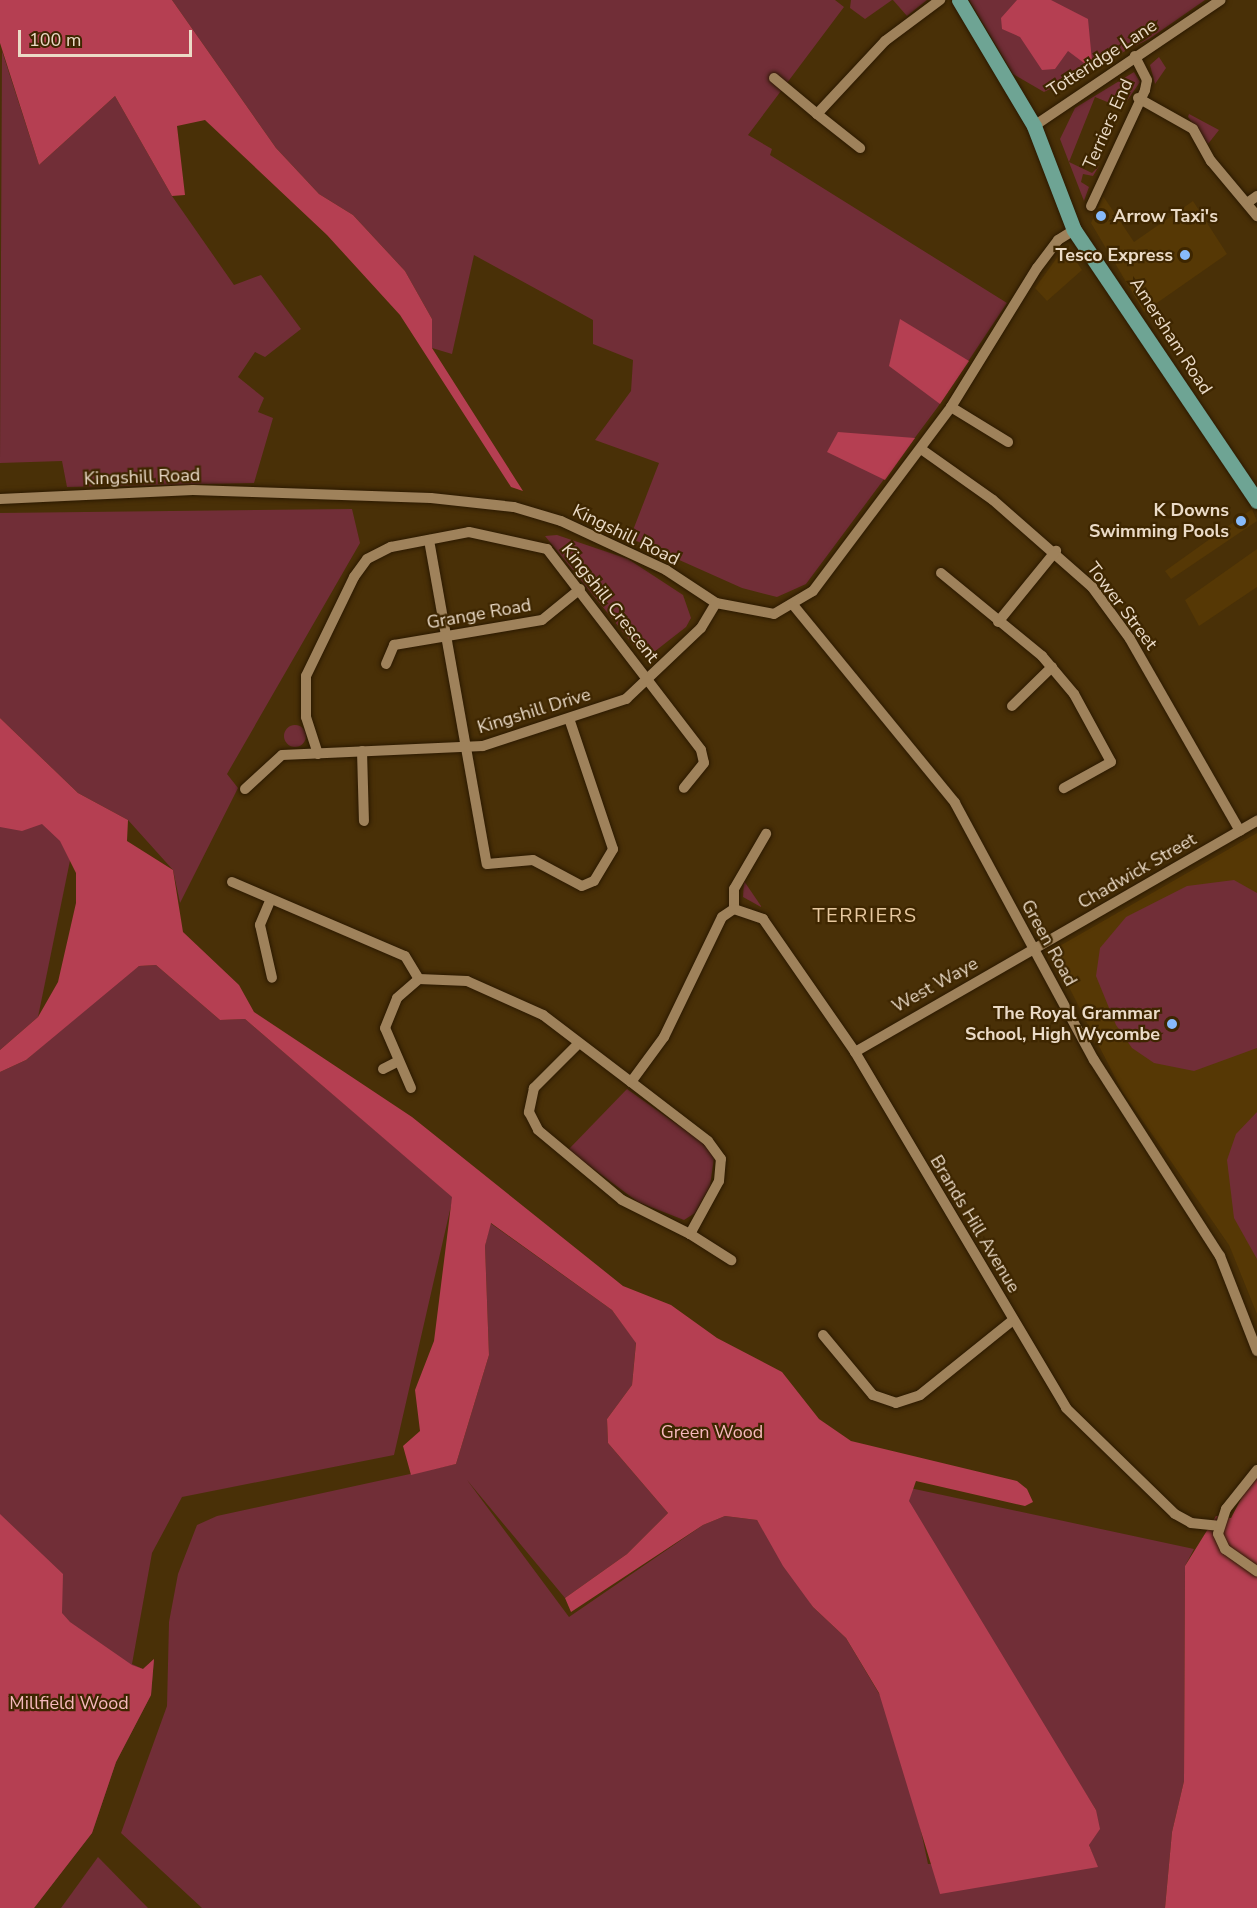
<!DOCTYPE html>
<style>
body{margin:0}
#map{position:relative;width:1257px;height:1908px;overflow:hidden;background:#493007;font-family:"Nunito Sans",sans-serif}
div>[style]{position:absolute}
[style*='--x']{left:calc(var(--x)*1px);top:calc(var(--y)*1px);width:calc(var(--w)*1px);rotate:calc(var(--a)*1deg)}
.built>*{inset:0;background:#563805}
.green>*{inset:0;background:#712e37}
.round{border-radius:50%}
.forest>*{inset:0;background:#b53f52}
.roads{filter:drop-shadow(0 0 2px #2b1900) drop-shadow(0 0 2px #2b1900)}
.street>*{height:10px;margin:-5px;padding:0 5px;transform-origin:5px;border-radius:5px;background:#9f825b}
.primary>*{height:15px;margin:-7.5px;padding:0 7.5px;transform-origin:7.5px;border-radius:7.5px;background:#6ea494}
.dots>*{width:16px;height:16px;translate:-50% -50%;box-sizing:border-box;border:3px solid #3e2600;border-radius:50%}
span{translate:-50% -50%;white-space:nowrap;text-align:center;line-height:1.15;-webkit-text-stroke:4.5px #3e2600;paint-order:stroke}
.street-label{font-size:18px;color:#ebdbc7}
.poi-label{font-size:18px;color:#ebdbc7;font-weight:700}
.left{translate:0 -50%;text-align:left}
.right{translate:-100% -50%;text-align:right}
.park-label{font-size:18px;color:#f6b8bc}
.neighbourhood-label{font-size:20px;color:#e8c9a0;letter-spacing:1.5px}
.scale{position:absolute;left:18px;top:30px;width:174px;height:27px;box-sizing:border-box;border:3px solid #ebdbc7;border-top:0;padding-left:8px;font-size:18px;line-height:21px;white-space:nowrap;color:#ebdbc7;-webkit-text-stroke:4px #3e2600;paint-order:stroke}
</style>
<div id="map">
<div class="built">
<i style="clip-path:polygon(1103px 196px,1134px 242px,1193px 201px,1227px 254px,1144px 312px,1091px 223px)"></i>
<i style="clip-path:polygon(1061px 252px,1070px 252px,1082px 270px,1047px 301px,1035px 288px)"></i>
<i style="clip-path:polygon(1252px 509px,1257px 521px,1171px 579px,1165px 571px)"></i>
<i style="clip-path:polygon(1257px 549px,1257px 587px,1199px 626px,1185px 600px)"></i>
<i style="clip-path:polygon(1257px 833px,1257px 1314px,1229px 1245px,1122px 1091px,1053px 956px,1056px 948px)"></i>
</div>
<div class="green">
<i style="clip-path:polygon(172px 0,835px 0,844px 7px,748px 135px,772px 149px,770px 155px,1007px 303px,937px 408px,806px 584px,777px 597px,742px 588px,630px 538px,659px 463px,595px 440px,631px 391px,633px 360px,593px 344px,593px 320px,474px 255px,452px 354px,432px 348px,432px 319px,405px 271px,353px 215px,319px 194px,276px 148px)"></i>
<i style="clip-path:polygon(892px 0,865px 19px,850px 8px,851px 0)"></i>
<i style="clip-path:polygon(893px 0,927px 0,907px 16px)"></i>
<i style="clip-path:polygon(969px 0,1205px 0,1149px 39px,1044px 92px,1013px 74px)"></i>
<i style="clip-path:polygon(2px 51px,39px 165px,115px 96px,172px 196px,234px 285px,261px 275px,301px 329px,265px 357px,255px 352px,238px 377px,264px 398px,258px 412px,273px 418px,254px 483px,67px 487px,62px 461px,0 463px)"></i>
<i style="clip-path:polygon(1159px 57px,1166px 68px,1155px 84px,1150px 65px)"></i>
<i style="clip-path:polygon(1134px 72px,1140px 82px,1122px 108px,1095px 97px,1069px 162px,1092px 173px,1099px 166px,1093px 176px,1083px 174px,1081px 182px,1089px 187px,1084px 201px,1060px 139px,1075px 108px)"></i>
<i style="clip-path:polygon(1189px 114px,1219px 130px,1208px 144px,1188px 117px)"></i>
<i style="clip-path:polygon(352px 509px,360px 543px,227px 774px,238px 788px,180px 903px,173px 870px,128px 820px,78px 793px,0 718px,0 513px)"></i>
<i style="clip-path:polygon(557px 535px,628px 559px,683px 595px,691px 618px,686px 627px,645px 659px,545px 536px)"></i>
<i class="round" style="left:284px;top:725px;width:22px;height:22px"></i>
<i style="clip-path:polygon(0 764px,74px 841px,38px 1017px,0 1050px)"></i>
<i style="clip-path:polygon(1234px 880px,1257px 893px,1257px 1048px,1194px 1071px,1154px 1063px,1132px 1048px,1116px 1025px,1096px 976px,1100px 948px,1126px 917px,1187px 886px)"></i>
<i style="clip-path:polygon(744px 881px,761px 906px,761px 907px,743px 897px)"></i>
<i style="clip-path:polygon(156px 965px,220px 1020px,245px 1019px,453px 1197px,394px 1455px,182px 1497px,152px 1553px,132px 1664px,143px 1669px,154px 1659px,151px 1695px,116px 1762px,92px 1833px,34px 1908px,0 1908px,0 1072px,26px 1060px,116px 982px,139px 966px)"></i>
<i style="clip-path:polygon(627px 1089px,705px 1144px,714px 1158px,710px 1186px,695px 1213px,684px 1220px,638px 1202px,568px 1150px)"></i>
<i style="clip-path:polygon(1257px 1112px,1257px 1259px,1234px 1218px,1227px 1160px,1236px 1134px)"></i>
<i style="clip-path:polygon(490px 1223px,612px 1310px,636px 1342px,632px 1385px,607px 1419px,608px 1443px,668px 1513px,627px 1554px,565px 1598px,467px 1480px,569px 1617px,703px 1525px,725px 1516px,757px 1520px,813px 1607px,846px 1638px,881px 1697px,913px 1793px,928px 1864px,1097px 1867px,1089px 1845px,1096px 1810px,978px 1622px,908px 1501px,910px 1488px,1194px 1549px,1185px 1566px,1184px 1781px,1172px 1832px,1165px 1908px,202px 1908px,121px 1833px,167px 1706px,169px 1622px,178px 1574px,197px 1525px,217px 1516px,456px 1464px,489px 1355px,485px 1246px)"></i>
<i style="clip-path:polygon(98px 1857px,148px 1908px,61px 1908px)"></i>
</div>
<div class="forest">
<i style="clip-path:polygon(0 0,172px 0,276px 148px,319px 194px,353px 215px,405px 271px,432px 319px,432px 348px,523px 491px,511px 487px,400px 315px,327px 235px,205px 120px,177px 126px,185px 195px,172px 196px,115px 96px,39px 165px,0 43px)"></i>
<i style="clip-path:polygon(1017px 0,1051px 0,1088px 19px,1092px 61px,1084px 63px,1068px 51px,1055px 69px,1042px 70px,1020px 37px,1002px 29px,1001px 18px)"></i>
<i style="clip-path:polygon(900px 319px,969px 361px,940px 404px,889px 366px)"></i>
<i style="clip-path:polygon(838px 432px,915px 438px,885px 480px,827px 452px)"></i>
<i style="clip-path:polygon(0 718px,78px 793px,128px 820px,127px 841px,173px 870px,183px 932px,239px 985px,254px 1012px,412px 1117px,623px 1286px,671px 1305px,717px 1338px,782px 1372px,819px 1419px,851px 1441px,1017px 1481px,1027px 1489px,1033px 1502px,1025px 1506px,916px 1481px,909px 1501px,1096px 1810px,1100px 1829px,1089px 1845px,1098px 1867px,940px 1894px,879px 1693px,846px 1638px,813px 1607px,783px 1566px,757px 1520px,725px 1516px,703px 1525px,571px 1612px,565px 1598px,627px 1554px,668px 1513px,608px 1443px,607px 1419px,632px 1385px,636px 1343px,612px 1310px,491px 1223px,485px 1246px,489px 1355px,456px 1464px,411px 1475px,403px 1446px,420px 1431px,415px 1390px,434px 1341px,452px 1197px,245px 1019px,220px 1020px,156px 965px,139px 966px,26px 1060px,0 1072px,0 1050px,38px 1017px,58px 982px,76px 903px,76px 873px,60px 841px,42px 824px,22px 831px,0 827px)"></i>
<i style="clip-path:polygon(1257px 1468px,1257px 1908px,1165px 1908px,1172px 1832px,1184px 1781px,1185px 1566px,1216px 1516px,1231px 1518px)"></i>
<i style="clip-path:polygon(0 1514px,63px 1574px,62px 1613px,70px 1622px,132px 1665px,143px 1669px,154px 1659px,151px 1695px,116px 1762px,92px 1833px,34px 1908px,0 1908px)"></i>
</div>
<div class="roads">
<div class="street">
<i style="--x:774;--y:78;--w:56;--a:39.9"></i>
<i style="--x:817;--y:114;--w:100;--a:-47"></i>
<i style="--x:885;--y:41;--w:69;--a:-36.7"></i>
<i style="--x:1138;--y:98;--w:63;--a:29.4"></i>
<i style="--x:1193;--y:129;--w:37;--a:61"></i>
<i style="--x:1211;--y:161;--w:72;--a:50.1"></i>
<i style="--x:817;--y:114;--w:55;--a:38.3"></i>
<i style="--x:1034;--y:126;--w:225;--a:-34"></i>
<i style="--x:1247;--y:203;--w:12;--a:-35"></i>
<i style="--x:1091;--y:206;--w:128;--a:-65"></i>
<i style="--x:1145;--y:90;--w:10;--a:-79"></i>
<i style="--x:1147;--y:80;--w:27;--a:-117"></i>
<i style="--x:951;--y:407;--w:67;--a:31.6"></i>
<i style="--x:921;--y:449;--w:88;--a:35.3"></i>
<i style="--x:993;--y:500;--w:132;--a:41.3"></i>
<i style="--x:1092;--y:587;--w:64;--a:53.8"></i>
<i style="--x:1130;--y:639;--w:221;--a:60.2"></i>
<i style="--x:0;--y:499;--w:193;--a:-2.7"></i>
<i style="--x:193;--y:490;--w:238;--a:1.9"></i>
<i style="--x:431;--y:498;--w:83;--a:6.2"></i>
<i style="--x:514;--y:507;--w:49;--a:16.6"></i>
<i style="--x:561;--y:521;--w:116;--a:25"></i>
<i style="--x:666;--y:570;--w:60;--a:33.4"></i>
<i style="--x:716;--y:603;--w:59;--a:10.7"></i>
<i style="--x:774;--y:614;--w:45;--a:-30.5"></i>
<i style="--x:813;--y:591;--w:230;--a:-53.1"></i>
<i style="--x:951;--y:407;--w:163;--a:-58.3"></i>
<i style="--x:1037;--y:268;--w:35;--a:-53"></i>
<i style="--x:1058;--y:240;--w:19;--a:-32"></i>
<i style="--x:429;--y:540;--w:329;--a:79.9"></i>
<i style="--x:487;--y:864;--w:46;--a:-5"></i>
<i style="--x:533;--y:860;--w:55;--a:28"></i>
<i style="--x:582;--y:886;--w:13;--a:-23"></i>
<i style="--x:594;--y:881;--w:37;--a:-59"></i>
<i style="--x:613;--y:849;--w:135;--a:-108.6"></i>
<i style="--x:941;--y:573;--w:131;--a:39.4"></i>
<i style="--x:1042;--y:656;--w:50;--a:49.9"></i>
<i style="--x:1074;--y:694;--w:77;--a:61.4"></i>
<i style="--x:1111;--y:762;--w:54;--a:151"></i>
<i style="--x:794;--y:606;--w:254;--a:50.7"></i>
<i style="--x:955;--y:803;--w:292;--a:61.6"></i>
<i style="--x:1094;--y:1060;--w:233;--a:57.3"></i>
<i style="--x:1220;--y:1256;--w:102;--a:68.7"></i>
<i style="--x:998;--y:622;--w:92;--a:-50.8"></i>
<i style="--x:386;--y:664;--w:21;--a:-67"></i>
<i style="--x:394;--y:645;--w:150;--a:-9.6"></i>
<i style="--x:542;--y:620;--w:49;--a:-39.2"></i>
<i style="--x:1012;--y:706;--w:56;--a:-44.3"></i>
<i style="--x:362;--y:751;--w:70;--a:88.4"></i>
<i style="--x:318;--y:754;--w:39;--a:-108"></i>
<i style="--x:306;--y:717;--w:41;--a:-90"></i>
<i style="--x:306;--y:676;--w:110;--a:-64.1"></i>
<i style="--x:354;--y:577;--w:22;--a:-54"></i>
<i style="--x:367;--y:559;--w:27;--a:-27"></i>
<i style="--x:391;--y:547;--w:79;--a:-10.9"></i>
<i style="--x:469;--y:532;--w:80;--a:12.3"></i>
<i style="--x:547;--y:549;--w:253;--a:52.5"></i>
<i style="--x:701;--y:750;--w:13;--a:77"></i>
<i style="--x:704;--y:763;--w:32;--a:129"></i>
<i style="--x:245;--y:789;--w:50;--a:-42.6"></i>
<i style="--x:282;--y:755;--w:201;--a:-2.6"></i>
<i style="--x:483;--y:746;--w:151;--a:-18.2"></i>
<i style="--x:626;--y:699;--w:103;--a:-43.4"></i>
<i style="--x:701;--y:628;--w:29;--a:-59"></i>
<i style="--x:232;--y:882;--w:188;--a:23.2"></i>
<i style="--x:405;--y:956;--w:27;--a:59"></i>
<i style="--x:419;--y:979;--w:48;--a:2.4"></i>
<i style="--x:467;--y:981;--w:83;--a:24.1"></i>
<i style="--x:543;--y:1015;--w:111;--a:37.3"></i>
<i style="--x:631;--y:1082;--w:56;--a:-53.7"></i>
<i style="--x:664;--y:1037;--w:133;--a:-64.2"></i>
<i style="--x:722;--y:917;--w:14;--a:-34"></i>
<i style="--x:734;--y:909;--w:20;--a:-90"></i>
<i style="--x:734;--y:889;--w:64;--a:-59.8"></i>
<i style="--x:270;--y:901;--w:26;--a:113"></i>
<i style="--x:260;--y:925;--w:54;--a:77.2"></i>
<i style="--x:734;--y:909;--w:31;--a:19"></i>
<i style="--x:763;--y:919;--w:162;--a:55.3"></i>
<i style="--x:855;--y:1052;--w:414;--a:59.3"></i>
<i style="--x:1066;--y:1408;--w:152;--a:44.2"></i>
<i style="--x:1175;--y:1514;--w:18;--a:29"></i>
<i style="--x:1191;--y:1523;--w:27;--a:6"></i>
<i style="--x:579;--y:1043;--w:64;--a:135"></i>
<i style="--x:534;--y:1088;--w:25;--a:102"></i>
<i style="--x:529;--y:1112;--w:20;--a:63"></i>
<i style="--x:538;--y:1130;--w:109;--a:39.8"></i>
<i style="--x:622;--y:1200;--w:76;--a:26.6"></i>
<i style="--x:690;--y:1234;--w:60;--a:-61.3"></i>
<i style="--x:719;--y:1181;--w:22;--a:-85"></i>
<i style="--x:721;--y:1159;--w:22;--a:-126"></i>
<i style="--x:708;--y:1141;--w:97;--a:-142.5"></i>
<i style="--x:855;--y:1052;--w:464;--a:-29.9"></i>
<i style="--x:383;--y:1069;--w:16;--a:-27"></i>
<i style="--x:411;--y:1088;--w:65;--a:-113.4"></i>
<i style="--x:385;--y:1028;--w:32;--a:-68"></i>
<i style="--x:397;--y:998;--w:29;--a:-41"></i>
<i style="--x:690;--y:1234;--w:49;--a:32.4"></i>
<i style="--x:823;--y:1335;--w:78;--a:50.2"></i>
<i style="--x:873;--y:1395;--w:24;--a:19"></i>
<i style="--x:896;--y:1403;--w:25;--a:-18"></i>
<i style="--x:920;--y:1395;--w:119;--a:-38.9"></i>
<i style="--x:1257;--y:1470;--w:50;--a:128.5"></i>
<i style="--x:1226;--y:1509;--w:26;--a:108"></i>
<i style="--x:1218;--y:1534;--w:17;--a:65"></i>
<i style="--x:1225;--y:1549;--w:39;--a:35"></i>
</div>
<div class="primary">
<i style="--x:959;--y:0;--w:147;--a:59.2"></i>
<i style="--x:1034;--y:126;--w:111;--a:69"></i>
<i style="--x:1074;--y:230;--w:327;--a:56"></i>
</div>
</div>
<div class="dots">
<i style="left:1101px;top:216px;background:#87bbfb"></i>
<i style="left:1185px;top:255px;background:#87bbfb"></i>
<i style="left:1241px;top:521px;background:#87bbfb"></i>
<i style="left:1172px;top:1024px;background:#87bbfb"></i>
</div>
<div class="street-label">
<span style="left:1102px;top:58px;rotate:-33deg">Totteridge Lane</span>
<span style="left:1108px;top:124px;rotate:-66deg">Terriers End</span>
<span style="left:1171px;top:336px;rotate:57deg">Amersham Road</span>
<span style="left:142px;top:477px;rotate:-2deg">Kingshill Road</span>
<span style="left:626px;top:535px;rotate:26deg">Kingshill Road</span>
<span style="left:610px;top:603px;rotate:52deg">Kingshill Crescent</span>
<span style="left:1122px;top:606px;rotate:53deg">Tower Street</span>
<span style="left:479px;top:614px;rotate:-10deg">Grange Road</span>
<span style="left:534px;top:711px;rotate:-17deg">Kingshill Drive</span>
<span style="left:1137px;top:871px;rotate:-30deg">Chadwick Street</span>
<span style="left:1049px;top:943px;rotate:61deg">Green Road</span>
<span style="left:935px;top:985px;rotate:-29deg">West Waye</span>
<span style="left:975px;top:1224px;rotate:59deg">Brands Hill Avenue</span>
</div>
<div class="poi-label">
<span class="left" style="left:1113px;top:216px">Arrow Taxi's</span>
<span class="right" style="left:1173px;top:255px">Tesco Express</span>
<span class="right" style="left:1229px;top:521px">K Downs<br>Swimming Pools</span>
<span class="right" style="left:1160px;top:1024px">The Royal Grammar<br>School, High Wycombe</span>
</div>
<div class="park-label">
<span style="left:712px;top:1432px">Green Wood</span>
<span style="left:69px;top:1703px">Millfield Wood</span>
</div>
<div class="neighbourhood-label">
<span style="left:865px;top:915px">TERRIERS</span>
</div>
<div class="scale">100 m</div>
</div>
